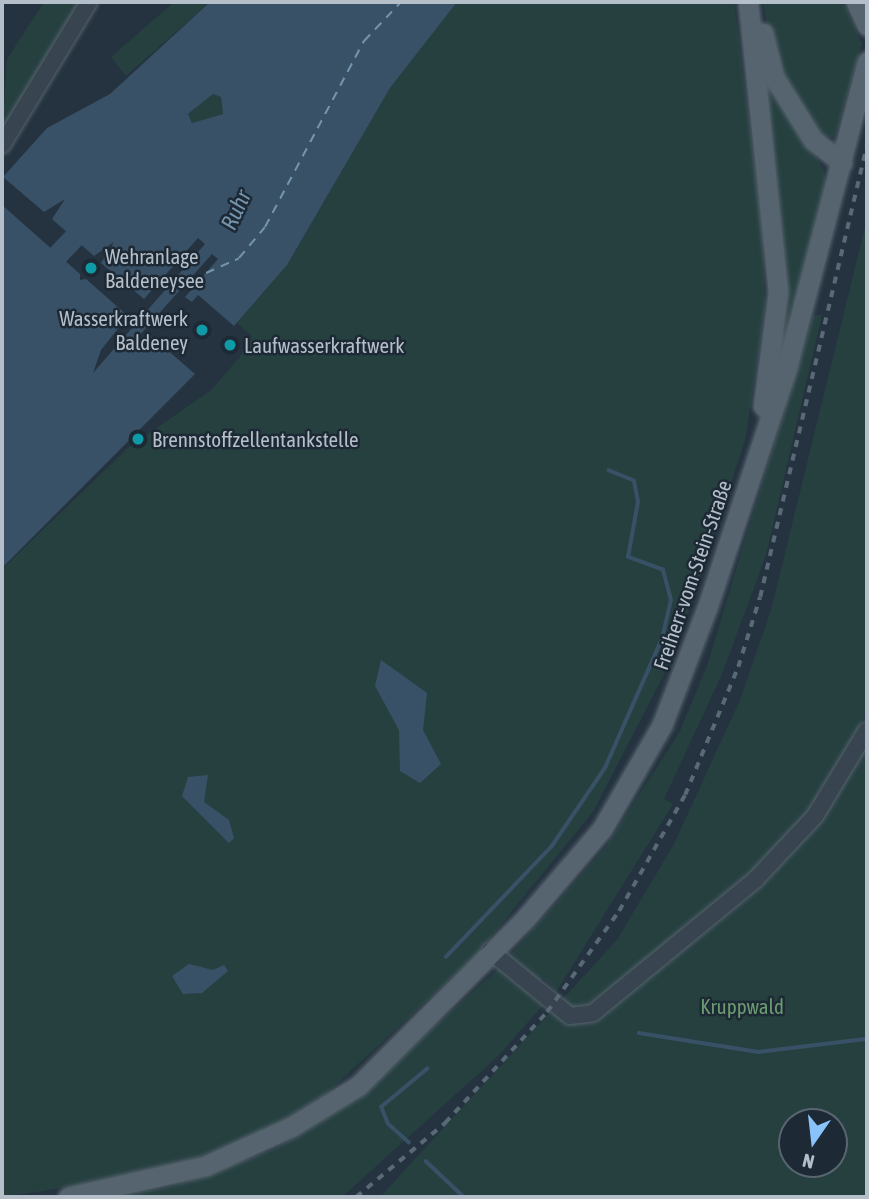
<!DOCTYPE html>
<meta charset="utf-8">
<style>
body{margin:0}
#map{position:relative;width:869px;height:1199px;overflow:hidden;background:#24333f;font-family:"Asap Condensed",sans-serif}
div>[style]{position:absolute}
[style*='--x']{left:calc(var(--x)*1px);top:calc(var(--y)*1px);width:calc(var(--w)*1px);rotate:calc(var(--a)*1deg)}
.green>*{inset:0;background:#264040}
.water>*{inset:0;background:#385167}
.stream>*{height:3.5px;margin:-1.75px;padding:0 1.75px;transform-origin:1.75px;border-radius:1.75px;background:#385167}
.river>*{height:21px;margin:-10.5px;padding:0 10.5px;transform-origin:10.5px;border-radius:10.5px;background:#385167}
.ferry>*{height:2px;margin-top:-1px;transform-origin:0;background:repeating-linear-gradient(90deg,#7494ad 0 9px,transparent 0 16px)}
.roads{filter:drop-shadow(0 0 2px #56626d) drop-shadow(0 0 2px #56626d)}
.minor>*{height:16px;margin:-8px;padding:0 8px;transform-origin:8px;border-radius:8px;background:#38444f}
.major>*{height:19px;margin:-9.5px;padding:0 9.5px;transform-origin:9.5px;border-radius:9.5px;background:#56646f}
.rail>*{height:3.5px;margin-top:-1.75px;transform-origin:0;background:repeating-linear-gradient(90deg,#5a6976 0 7px,transparent 0 14px)}
.dots>*{width:19px;height:19px;translate:-50% -50%;box-sizing:border-box;border:4px solid #1d2934;border-radius:50%}
span{translate:-50% -50%;white-space:nowrap;text-align:center;line-height:1.15;-webkit-text-stroke:5px #1d2934;paint-order:stroke}
.poi-label{font-size:21px;color:#b4bfca}
.left{translate:0 -50%;text-align:left}
.right{translate:-100% -50%;text-align:right}
.street-label{font-size:21px;color:#b4bfca}
.park-label{font-size:21px;color:#6b9b70}
.water-label{font-size:23px;color:#7494ad;font-style:italic}
.frame{position:absolute;inset:0;border:4px solid #b4bfca;pointer-events:none}
.north{position:absolute;left:778px;top:1108px;width:70px;height:70px;box-sizing:border-box;background:#1d2934;border:2px solid #596570;border-radius:50%;rotate:194deg;font-size:19px;font-weight:700;line-height:28px;text-align:center;color:#b4bfca}
.north::after{content:'';display:block;margin:auto;width:24px;height:32px;background:#89c3fa;clip-path:polygon(50% 0,100% 100%,50% 72%,0 100%)}
</style>
<div id="map">
<div class="green">
<i style="clip-path:polygon(44px 2px,81px 2px,2px 136px,7px 59px)"></i>
<i style="clip-path:polygon(174px 2px,210px 2px,126px 76px,111px 57px)"></i>
<i style="clip-path:polygon(457px 2px,734px 2px,762px 227px,765px 309px,745px 441px,673px 657px,593px 812px,477px 954px,327px 1093px,263px 1133px,150px 1175px,2px 1197px,2px 569px,129px 447px,210px 391px,239px 358px,252px 336px,237px 323px,287px 265px,390px 88px)"></i>
<i style="clip-path:polygon(763px 2px,843px 3px,862px 44px,835px 137px,820px 138px,787px 82px,771px 46px)"></i>
<i style="clip-path:polygon(760px 54px,824px 171px,827px 189px,777px 374px)"></i>
<i style="clip-path:polygon(213px 94px,221px 97px,223px 114px,192px 123px,188px 114px)"></i>
<i style="clip-path:polygon(evenodd,867px 219px,867px 712px,841px 759px,867px 743px,867px 1197px,380px 1197px,617px 940px,674px 844px,740px 700px,771px 610px,867px 219px,792px 1122px,834px 1122px,834px 1164px,792px 1164px,792px 1122px)"></i>
<i style="clip-path:polygon(813px 315px,822px 315px,766px 555px,722px 674px,664px 799px,673px 804px,556px 992px,543px 978px,528px 994px,543px 1005px,498px 1056px,342px 1197px,114px 1197px,171px 1187px,275px 1149px,350px 1103px,497px 970px,605px 848px,680px 731px,707px 666px)"></i>
</div>
<div class="water">
<i style="clip-path:polygon(evenodd,210px 2px,457px 2px,390px 88px,287px 265px,234px 326px,198px 295px,192px 302px,185px 297px,218px 259px,212px 254px,138px 337px,140px 345px,151px 336px,195px 374px,2px 568px,2px 205px,80px 274px,80px 280px,86px 279px,128px 316px,101px 350px,93px 373px,205px 244px,198px 238px,144px 299px,101px 263px,114px 242px,94px 256px,52px 219px,65px 199px,44px 212px,3px 177px,47px 128px,110px 94px,210px 2px,213px 94px,221px 97px,223px 114px,192px 123px,188px 114px,213px 94px)"></i>
<i style="clip-path:polygon(381px 660px,427px 693px,423px 730px,441px 764px,420px 783px,400px 771px,399px 730px,375px 686px)"></i>
<i style="clip-path:polygon(208px 775px,204px 802px,229px 820px,234px 838px,229px 843px,182px 796px,188px 777px)"></i>
<i style="clip-path:polygon(189px 964px,213px 970px,224px 965px,228px 971px,202px 993px,183px 994px,172px 976px)"></i>
</div>
<div class="stream">
<i style="--x:446;--y:957;--w:153;--a:-46.3"></i>
<i style="--x:552;--y:846;--w:94;--a:-55.8"></i>
<i style="--x:605;--y:768;--w:141;--a:-66.2"></i>
<i style="--x:662;--y:639;--w:40;--a:-77"></i>
<i style="--x:671;--y:600;--w:31;--a:-105"></i>
<i style="--x:663;--y:570;--w:37;--a:-160"></i>
<i style="--x:628;--y:557;--w:56;--a:-79.7"></i>
<i style="--x:638;--y:502;--w:21;--a:-101"></i>
<i style="--x:634;--y:481;--w:27;--a:-158"></i>
<i style="--x:639;--y:1033;--w:121;--a:9"></i>
<i style="--x:759;--y:1052;--w:109;--a:-6.9"></i>
<i style="--x:409;--y:1143;--w:28;--a:-138"></i>
<i style="--x:388;--y:1124;--w:18;--a:-112"></i>
<i style="--x:381;--y:1107;--w:60;--a:-39.6"></i>
<i style="--x:426;--y:1161;--w:52;--a:43.5"></i>
</div>
<div class="river">
<i style="--x:40;--y:273;--w:76;--a:-46.6"></i>
</div>
<div class="ferry">
<i style="--x:206;--y:273;--w:36;--a:-24"></i>
<i style="--x:239;--y:258;--w:40;--a:-50"></i>
<i style="--x:265;--y:227;--w:211;--a:-62"></i>
<i style="--x:364;--y:41;--w:54;--a:-46.5"></i>
</div>
<div class="roads">
<div class="minor">
<i style="--x:2;--y:145;--w:167;--a:-58.7"></i>
<i style="--x:490;--y:951;--w:103;--a:39.1"></i>
<i style="--x:570;--y:1016;--w:23;--a:-7"></i>
<i style="--x:593;--y:1013;--w:210;--a:-39.4"></i>
<i style="--x:755;--y:880;--w:88;--a:-46.8"></i>
<i style="--x:815;--y:816;--w:100;--a:-58.8"></i>
</div>
<div class="major">
<i style="--x:748;--y:2;--w:291;--a:84.1"></i>
<i style="--x:778;--y:291;--w:116;--a:97.4"></i>
<i style="--x:856;--y:2;--w:26;--a:65"></i>
<i style="--x:763;--y:33;--w:45;--a:76"></i>
<i style="--x:774;--y:77;--w:74;--a:58.2"></i>
<i style="--x:813;--y:140;--w:37;--a:38"></i>
<i style="--x:68;--y:1197;--w:140;--a:-12.8"></i>
<i style="--x:205;--y:1166;--w:94;--a:-24.4"></i>
<i style="--x:291;--y:1127;--w:79;--a:-31.5"></i>
<i style="--x:358;--y:1086;--w:236;--a:-45"></i>
<i style="--x:525;--y:919;--w:118;--a:-49.5"></i>
<i style="--x:602;--y:829;--w:120;--a:-60"></i>
<i style="--x:662;--y:725;--w:125;--a:-69"></i>
<i style="--x:707;--y:608;--w:254;--a:-71.6"></i>
<i style="--x:787;--y:367;--w:316;--a:-75.3"></i>
</div>
</div>
<div class="rail">
<i style="--x:356;--y:1197;--w:116;--a:-39.7"></i>
<i style="--x:445;--y:1123;--w:151;--a:-47.4"></i>
<i style="--x:547;--y:1012;--w:124;--a:-54.5"></i>
<i style="--x:619;--y:911;--w:133;--a:-60.4"></i>
<i style="--x:685;--y:795;--w:139;--a:-67.5"></i>
<i style="--x:738;--y:667;--w:73;--a:-72.6"></i>
<i style="--x:760;--y:597;--w:464;--a:-76.7"></i>
</div>
<div class="dots">
<i style="left:91px;top:268px;background:#0f9aa8"></i>
<i style="left:202px;top:330px;background:#0f9aa8"></i>
<i style="left:230px;top:345px;background:#0f9aa8"></i>
<i style="left:138px;top:439px;background:#0f9aa8"></i>
</div>
<div class="poi-label">
<span class="left" style="left:105px;top:268px">Wehranlage<br>Baldeneysee</span>
<span class="right" style="left:188px;top:330px">Wasserkraftwerk<br>Baldeney</span>
<span class="left" style="left:244px;top:345px">Laufwasserkraftwerk</span>
<span class="left" style="left:152px;top:439px">Brennstoffzellentankstelle</span>
</div>
<div class="street-label">
<span style="left:692px;top:575px;rotate:-71deg">Freiherr-vom-Stein-Straße</span>
</div>
<div class="park-label">
<span style="left:742px;top:1006px">Kruppwald</span>
</div>
<div class="water-label">
<span style="left:236px;top:210px;rotate:-65deg">Ruhr</span>
</div>
<div class="frame"></div>
<div class="north">N</div>
</div>
